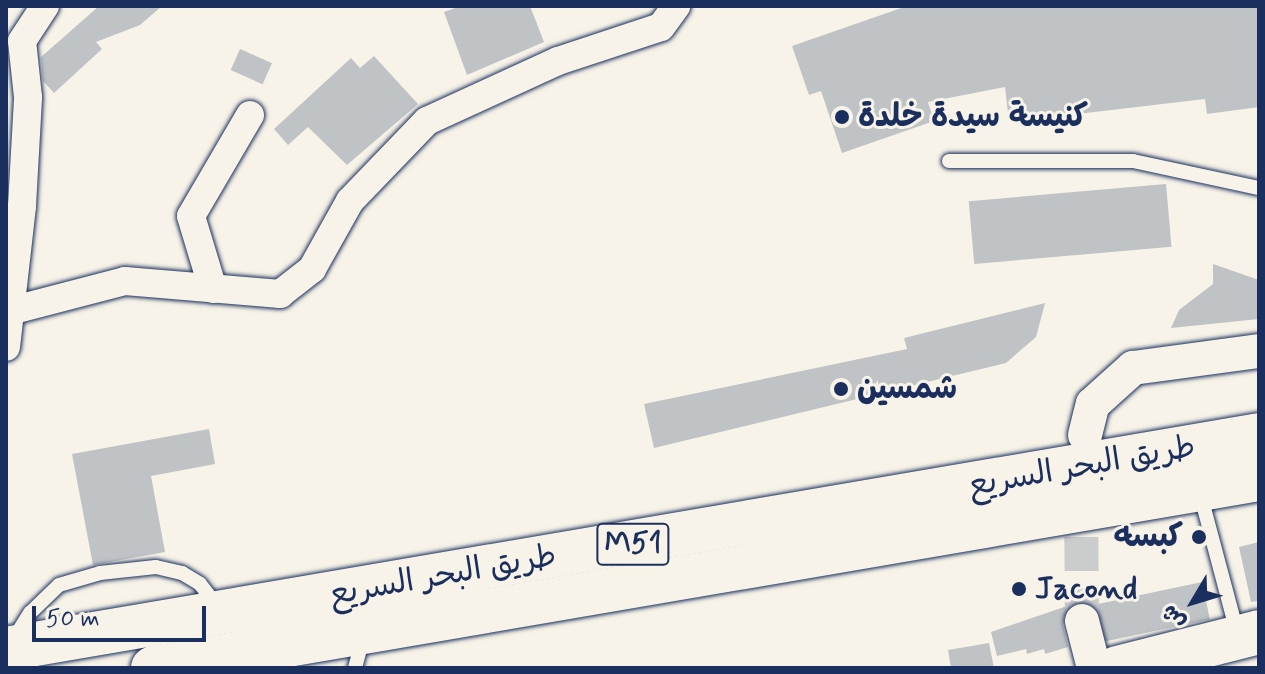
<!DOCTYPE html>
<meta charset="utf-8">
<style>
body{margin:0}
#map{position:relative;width:1265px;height:674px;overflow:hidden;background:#f7f3e8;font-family:Mynerve,"Playpen Sans Arabic",sans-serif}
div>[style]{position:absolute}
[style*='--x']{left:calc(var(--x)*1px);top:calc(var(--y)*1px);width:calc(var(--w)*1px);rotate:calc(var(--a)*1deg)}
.building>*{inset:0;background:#c0c3c5;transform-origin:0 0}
.tertiary-tunnel>*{height:34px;margin-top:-17px;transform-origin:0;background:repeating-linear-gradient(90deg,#cbcccc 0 34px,transparent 0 51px)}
.roads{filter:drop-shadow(0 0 2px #1b2f5e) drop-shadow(0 0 2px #1b2f5e)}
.service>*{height:14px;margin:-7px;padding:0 7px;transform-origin:7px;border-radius:7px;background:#f7f3e8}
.minor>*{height:28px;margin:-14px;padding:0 14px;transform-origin:14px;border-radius:14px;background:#f7f3e8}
.tertiary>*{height:34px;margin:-17px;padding:0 17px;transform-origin:17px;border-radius:17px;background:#f7f3e8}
.trunk>*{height:44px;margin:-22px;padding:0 22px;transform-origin:22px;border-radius:22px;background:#f7f3e8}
.motorway>*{height:44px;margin:-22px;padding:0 22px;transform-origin:22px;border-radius:22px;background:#f7f3e8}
.dots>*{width:22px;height:22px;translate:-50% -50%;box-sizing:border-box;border:4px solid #f7f3e8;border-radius:50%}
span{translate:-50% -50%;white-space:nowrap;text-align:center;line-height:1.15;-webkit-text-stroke:6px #f7f3e8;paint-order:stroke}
.shield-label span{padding:2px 6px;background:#f7f3e8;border:2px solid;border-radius:6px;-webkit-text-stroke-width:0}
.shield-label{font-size:30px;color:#1b2f5e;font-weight:700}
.poi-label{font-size:32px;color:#1b2f5e;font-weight:700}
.left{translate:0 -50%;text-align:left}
.right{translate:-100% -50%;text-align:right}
.street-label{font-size:32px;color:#1b2f5e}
.frame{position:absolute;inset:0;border:8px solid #1b2f5e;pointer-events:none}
.north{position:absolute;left:1153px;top:562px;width:80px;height:80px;-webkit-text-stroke:6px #f7f3e8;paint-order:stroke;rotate:232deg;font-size:22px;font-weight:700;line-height:32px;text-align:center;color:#1b2f5e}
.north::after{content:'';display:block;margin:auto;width:28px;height:36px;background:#1b2f5e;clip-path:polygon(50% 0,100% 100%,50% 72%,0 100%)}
.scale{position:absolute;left:32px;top:606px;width:174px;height:36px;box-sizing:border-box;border:4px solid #1b2f5e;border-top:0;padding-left:10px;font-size:24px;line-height:28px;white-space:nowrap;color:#1b2f5e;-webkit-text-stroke:6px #f7f3e8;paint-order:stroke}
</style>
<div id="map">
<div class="building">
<i style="clip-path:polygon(99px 6px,162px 6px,140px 25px,96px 42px,102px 49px,54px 93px,43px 81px,41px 57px)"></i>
<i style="clip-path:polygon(461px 6px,530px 6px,544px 42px,467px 75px,444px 12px)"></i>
<i style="clip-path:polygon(907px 6px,1259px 6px,1259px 107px,1207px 114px,1205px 99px,1009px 122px,1005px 87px,928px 102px,934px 121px,842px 153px,821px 91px,809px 95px,792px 46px)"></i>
<i style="left:240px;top:49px;width:35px;height:23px;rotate:24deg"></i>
<i style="clip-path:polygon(374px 56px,418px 104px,347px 165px,308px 127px,288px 145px,274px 129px,351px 58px,360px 68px)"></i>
<i style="left:1166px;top:184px;width:63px;height:198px;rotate:85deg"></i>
<i style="clip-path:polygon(1213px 264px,1259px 280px,1259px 319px,1171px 328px,1179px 310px,1213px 284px)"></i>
<i style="clip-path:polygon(1045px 303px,1036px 337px,1006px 363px,654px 448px,644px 404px,907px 349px,904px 338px)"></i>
<i style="clip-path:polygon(209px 429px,215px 464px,151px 476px,165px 552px,93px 565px,72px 454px)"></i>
<i style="clip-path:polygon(1259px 542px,1259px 601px,1251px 602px,1239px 547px)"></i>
<i style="left:1202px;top:582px;width:38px;height:110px;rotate:78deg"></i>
<i style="clip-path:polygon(1067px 606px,1063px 625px,1068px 647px,1045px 654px,1044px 649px,1027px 654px,1026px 649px,997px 656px,991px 632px)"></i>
<i style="clip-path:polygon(989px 643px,994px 668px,951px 668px,948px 650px)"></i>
</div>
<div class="tertiary-tunnel">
<i style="--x:1081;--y:486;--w:135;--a:89.6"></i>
</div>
<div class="roads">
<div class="service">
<i style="--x:949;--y:161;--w:184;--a:0"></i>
<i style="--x:1133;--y:161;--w:129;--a:12.1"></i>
<i style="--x:1200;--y:493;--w:144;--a:75.1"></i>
<i style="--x:13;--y:640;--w:32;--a:-58"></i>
<i style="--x:30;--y:613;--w:40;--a:-44"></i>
<i style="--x:59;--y:585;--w:43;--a:-16.3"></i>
<i style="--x:100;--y:573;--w:56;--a:-6.1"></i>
<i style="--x:156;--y:567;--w:27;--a:13"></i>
<i style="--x:182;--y:573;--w:21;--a:31"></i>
<i style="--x:200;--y:584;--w:28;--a:52"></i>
<i style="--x:355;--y:668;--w:31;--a:-75"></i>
</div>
<div class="minor">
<i style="--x:213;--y:289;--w:76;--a:-106.8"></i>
<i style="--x:191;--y:216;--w:117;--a:-59.7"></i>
<i style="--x:6;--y:312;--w:123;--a:-14.6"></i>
<i style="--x:125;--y:281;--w:156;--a:4.8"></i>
<i style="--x:280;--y:294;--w:41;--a:-38"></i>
<i style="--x:312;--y:269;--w:78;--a:-60.8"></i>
<i style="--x:350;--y:201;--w:111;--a:-46.1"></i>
<i style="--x:427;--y:121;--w:144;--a:-24.6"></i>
<i style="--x:558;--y:61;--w:108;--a:-18.3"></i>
<i style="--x:661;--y:27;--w:26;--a:-54"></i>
<i style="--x:6;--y:347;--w:142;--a:-83.5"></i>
<i style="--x:22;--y:206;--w:109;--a:-86.8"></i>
<i style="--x:28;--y:97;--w:56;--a:-96.1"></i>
<i style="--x:22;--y:41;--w:42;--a:-56.7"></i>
</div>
<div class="tertiary">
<i style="--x:1085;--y:435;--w:32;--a:-76"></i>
<i style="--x:1093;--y:404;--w:54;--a:-42"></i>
<i style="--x:1133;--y:368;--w:127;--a:-7.7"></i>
<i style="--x:1082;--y:621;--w:49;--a:75.7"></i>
</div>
<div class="trunk">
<i style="--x:1117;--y:668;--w:146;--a:-14.2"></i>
</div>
<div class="motorway">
<i style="--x:6;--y:649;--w:1271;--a:-9.69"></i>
<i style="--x:153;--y:668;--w:1122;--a:-9.7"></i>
</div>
</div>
<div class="dots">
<i style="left:842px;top:117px;background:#1b2f5e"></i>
<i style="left:841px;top:389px;background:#1b2f5e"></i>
<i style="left:1199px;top:537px;background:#1b2f5e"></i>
<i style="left:1019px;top:589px;background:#1b2f5e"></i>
</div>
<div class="shield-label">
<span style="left:633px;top:544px">M51</span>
</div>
<div class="poi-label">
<span class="left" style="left:858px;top:117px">كنيسة سيدة خلدة</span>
<span class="left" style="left:857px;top:389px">شمسين</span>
<span class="right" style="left:1183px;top:537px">كبسه</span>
<span class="left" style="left:1035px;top:589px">Jacond</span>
</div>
<div class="street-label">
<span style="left:1082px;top:467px;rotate:-10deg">طريق البحر السريع</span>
<span style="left:443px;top:576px;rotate:-10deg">طريق البحر السريع</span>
</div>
<div class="frame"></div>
<div class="north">ش</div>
<div class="scale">50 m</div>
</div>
